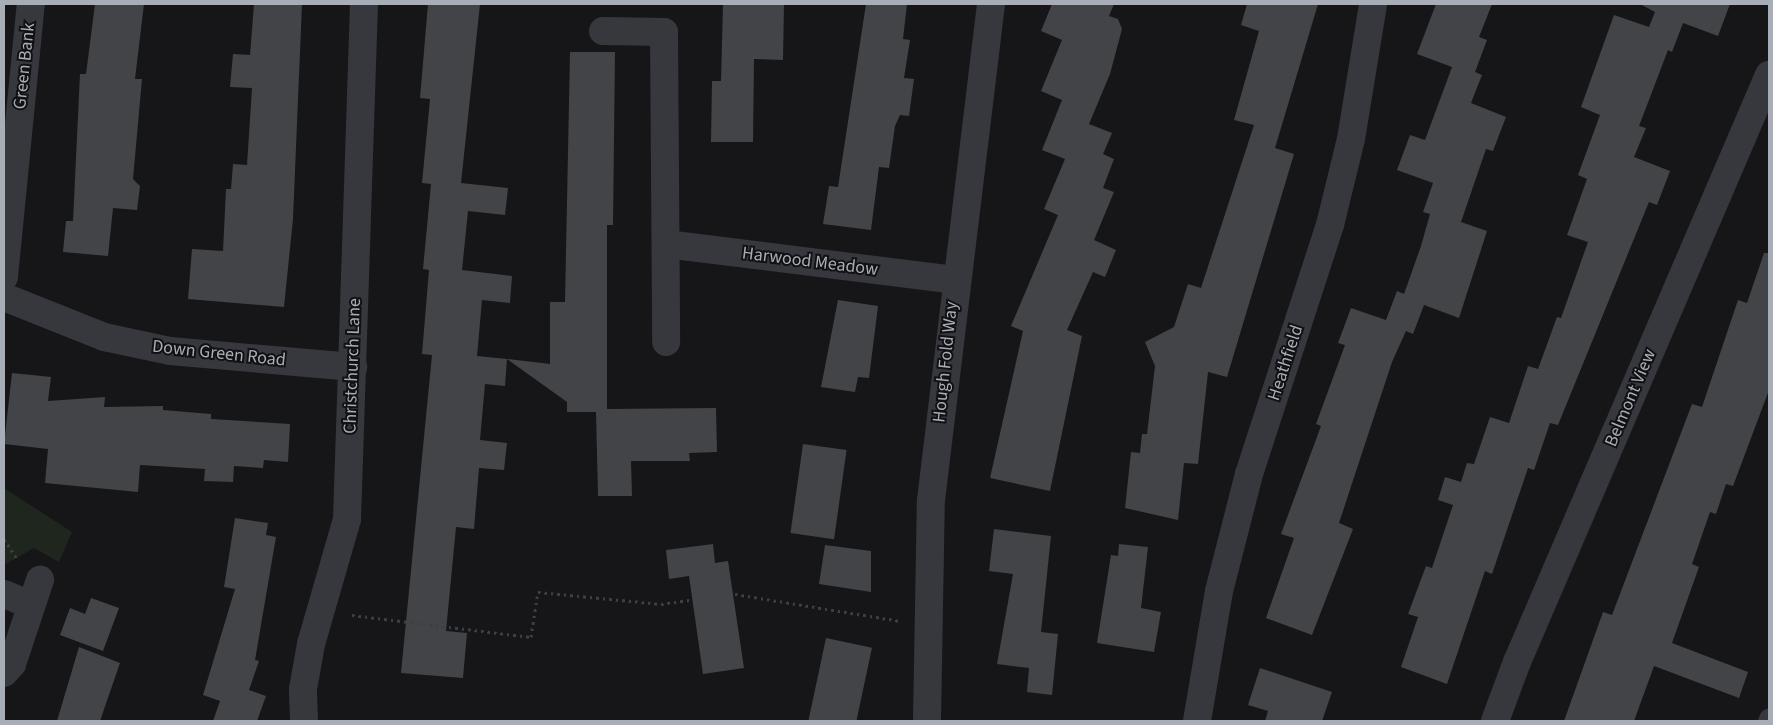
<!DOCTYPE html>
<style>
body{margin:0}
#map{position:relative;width:1773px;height:725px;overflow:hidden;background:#161618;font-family:"Source Sans 3",sans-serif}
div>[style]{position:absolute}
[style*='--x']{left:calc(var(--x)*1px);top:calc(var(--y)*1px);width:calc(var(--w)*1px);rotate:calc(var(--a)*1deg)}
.green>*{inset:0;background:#1e261e}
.building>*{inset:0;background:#424448;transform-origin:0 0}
.path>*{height:3px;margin-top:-1.5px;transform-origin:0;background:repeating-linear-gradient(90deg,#3d3f44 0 2.5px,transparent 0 6.5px)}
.lane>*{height:18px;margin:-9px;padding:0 9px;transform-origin:9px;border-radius:9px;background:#37383d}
.street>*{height:28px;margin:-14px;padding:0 14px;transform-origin:14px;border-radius:14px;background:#37383d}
span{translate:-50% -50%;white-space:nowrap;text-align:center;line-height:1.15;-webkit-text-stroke:4px #111113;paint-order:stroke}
.street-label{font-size:18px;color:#a8aeb8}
.frame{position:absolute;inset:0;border:5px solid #a8aeb8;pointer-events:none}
</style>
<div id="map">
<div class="green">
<i style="clip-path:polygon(4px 488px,72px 532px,59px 562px,34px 548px,4px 565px)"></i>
</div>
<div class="building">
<i style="clip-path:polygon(95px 4px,144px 4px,135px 79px,142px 79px,133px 179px,140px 186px,137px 210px,113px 208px,108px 256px,63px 252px,66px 221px,73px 221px,80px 74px,86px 74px)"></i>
<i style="clip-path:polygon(254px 4px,302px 4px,293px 219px,284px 307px,188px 299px,192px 249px,223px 251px,226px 189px,231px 189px,233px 164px,247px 165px,252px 88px,230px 87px,233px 54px,250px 55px)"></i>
<i style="clip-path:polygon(428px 4px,480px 4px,461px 183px,508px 188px,505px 215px,468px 211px,462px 270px,512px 276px,510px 303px,482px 300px,477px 356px,507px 359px,505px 386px,485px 384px,480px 440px,507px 443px,504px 470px,479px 468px,474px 529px,456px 527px,446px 631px,467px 633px,463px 678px,401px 673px,432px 355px,422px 354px,429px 270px,423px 269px,431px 184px,422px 183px,430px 99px,420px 98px)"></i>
<i style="clip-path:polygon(723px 4px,784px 4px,783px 60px,754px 59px,753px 142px,711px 142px,712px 81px,721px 81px)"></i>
<i style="clip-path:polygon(866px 4px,907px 4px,903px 39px,910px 40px,904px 78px,914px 79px,909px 116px,900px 115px,895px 126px,889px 168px,879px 167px,871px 230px,823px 224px,829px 186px,838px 187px)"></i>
<i style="clip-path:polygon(1052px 4px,1114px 4px,1109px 16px,1118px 19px,1122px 29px,1110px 74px,1089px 124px,1112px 133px,1103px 154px,1114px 159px,1103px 188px,1114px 192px,1094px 240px,1116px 250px,1105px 277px,1093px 272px,1067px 330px,1082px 336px,1050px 491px,990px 478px,1023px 331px,1011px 326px,1058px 215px,1044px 209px,1065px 159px,1042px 150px,1062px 100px,1041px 91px,1062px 40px,1041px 31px)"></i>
<i style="clip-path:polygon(1247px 4px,1318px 4px,1275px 148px,1294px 154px,1227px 377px,1208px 372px,1198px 464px,1184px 463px,1178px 520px,1125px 508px,1131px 452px,1140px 453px,1142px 434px,1147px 434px,1155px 366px,1145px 342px,1174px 327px,1188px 284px,1201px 288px,1254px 125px,1234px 120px,1259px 31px,1241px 25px)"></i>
<i style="clip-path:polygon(1436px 4px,1492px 4px,1479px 37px,1487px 40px,1475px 72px,1482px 75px,1471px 103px,1506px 117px,1493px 151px,1486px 149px,1461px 222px,1487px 231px,1459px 318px,1424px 305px,1413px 334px,1406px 331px,1392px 362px,1339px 523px,1353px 529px,1312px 635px,1266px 618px,1294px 538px,1281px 534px,1321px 426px,1316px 424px,1345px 345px,1338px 343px,1351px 308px,1386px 320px,1397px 291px,1404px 294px,1421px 246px,1430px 214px,1423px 212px,1433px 183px,1397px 170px,1410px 135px,1425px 140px,1452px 67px,1417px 54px)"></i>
<i style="clip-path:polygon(1640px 4px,1730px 4px,1718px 36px,1683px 23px,1672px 52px,1668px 50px,1639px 126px,1646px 128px,1634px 157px,1670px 171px,1657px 205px,1649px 202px,1558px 425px,1550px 423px,1534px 470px,1528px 468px,1492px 574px,1485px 571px,1447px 684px,1401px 667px,1418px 617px,1408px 614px,1426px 566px,1432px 568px,1453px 505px,1438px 500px,1445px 477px,1461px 482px,1467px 463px,1474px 464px,1490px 417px,1509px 423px,1528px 366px,1538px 369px,1557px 317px,1561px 318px,1588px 242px,1567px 235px,1587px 179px,1578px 175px,1600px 115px,1581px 107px,1614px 15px,1649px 27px,1655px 12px)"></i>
<i style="clip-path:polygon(570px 52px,615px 52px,613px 225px,607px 225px,607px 409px,716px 408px,717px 452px,689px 453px,690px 461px,631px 461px,632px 496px,598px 496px,596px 412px,567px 412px,567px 402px,507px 359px,550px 364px,550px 302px,565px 302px)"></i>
<i style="clip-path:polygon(1764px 253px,1769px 253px,1769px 390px,1733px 486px,1726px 484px,1716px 514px,1710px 512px,1692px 564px,1699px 567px,1672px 643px,1748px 672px,1739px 698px,1654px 666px,1634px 721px,1564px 721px,1603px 612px,1612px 615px,1692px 404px,1702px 407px,1738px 300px,1747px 303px)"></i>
<i style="clip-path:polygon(838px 300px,878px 306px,869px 378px,858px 377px,855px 392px,821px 387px)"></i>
<i style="clip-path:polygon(12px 373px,51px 377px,48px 401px,105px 397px,104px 407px,163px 406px,163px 410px,211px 414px,211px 419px,290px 424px,288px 462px,264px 460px,263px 468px,234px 466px,233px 482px,204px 481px,205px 469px,140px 465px,138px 492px,45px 483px,48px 449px,4px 444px)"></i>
<i style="left:803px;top:444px;width:44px;height:90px;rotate:8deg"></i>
<i style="clip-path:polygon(235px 518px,268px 523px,266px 535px,276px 537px,255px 660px,259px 661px,249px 690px,266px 696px,257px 721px,213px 721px,220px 701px,203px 695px,235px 589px,224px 587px)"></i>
<i style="clip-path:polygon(994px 529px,1051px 536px,1041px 632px,1058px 634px,1052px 695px,1027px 692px,1029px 668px,997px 664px,1013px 574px,989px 571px)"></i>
<i style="clip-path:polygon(713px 544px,715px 563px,728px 561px,744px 668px,703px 674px,689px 576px,669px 579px,666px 550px)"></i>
<i style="clip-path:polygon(1119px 544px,1148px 547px,1141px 608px,1161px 612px,1154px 652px,1097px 643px,1111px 555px,1118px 556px)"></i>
<i style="clip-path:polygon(825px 545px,871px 551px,871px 592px,819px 584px)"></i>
<i style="clip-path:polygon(91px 598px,119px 608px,103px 651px,60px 635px,70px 608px,85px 614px)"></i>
<i style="left:826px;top:638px;width:47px;height:85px;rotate:12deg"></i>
<i style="clip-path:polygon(79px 647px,120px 663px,100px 721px,57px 721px)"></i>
<i style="clip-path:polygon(1260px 668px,1332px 692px,1322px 721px,1265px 721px,1268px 711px,1248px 705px)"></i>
</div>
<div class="path">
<i style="--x:4;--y:539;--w:24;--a:57"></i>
<i style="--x:735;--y:594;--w:166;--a:9.3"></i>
<i style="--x:352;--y:615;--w:180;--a:7"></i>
<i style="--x:531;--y:637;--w:46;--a:-81.2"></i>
<i style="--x:538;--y:592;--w:124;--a:5.6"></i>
<i style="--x:661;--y:604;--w:30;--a:-8"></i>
</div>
<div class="lane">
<i style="--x:1767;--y:721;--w:4;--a:-63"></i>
</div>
<div class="street">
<i style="--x:603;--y:31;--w:61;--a:0.9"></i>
<i style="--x:664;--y:32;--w:310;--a:89.6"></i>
<i style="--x:666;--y:244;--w:291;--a:7.1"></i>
<i style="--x:4;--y:277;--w:274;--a:-84.4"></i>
<i style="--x:4;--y:297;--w:108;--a:21.8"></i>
<i style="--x:104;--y:337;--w:67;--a:12"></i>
<i style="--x:170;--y:351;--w:184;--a:5"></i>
<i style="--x:4;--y:594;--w:29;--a:22"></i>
<i style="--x:4;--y:673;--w:12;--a:-48"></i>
<i style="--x:12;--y:664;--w:89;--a:-71.6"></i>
<i style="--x:304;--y:721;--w:32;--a:-92"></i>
<i style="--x:303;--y:689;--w:46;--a:-79.9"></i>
<i style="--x:311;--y:644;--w:130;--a:-73.9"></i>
<i style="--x:347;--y:519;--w:515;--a:-88.11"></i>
<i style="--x:927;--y:721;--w:221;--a:-89"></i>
<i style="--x:931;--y:500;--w:500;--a:-83.1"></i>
<i style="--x:1197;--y:721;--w:132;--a:-80.4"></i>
<i style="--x:1219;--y:591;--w:121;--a:-75.6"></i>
<i style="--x:1249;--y:474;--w:262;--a:-72"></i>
<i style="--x:1330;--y:225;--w:89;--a:-76.3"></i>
<i style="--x:1351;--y:139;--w:137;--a:-80.7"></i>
<i style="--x:1495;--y:721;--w:63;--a:-69.6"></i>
<i style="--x:1517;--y:662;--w:639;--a:-66.77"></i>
</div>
<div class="street-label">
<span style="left:25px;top:66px;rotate:-84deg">Green Bank</span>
<span style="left:810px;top:262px;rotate:7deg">Harwood Meadow</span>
<span style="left:219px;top:354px;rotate:6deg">Down Green Road</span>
<span style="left:946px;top:362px;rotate:-84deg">Hough Fold Way</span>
<span style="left:1286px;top:363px;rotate:-72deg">Heathfield</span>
<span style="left:353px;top:366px;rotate:-88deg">Christchurch Lane</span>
<span style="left:1631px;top:398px;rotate:-67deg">Belmont View</span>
</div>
<div class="frame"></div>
</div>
